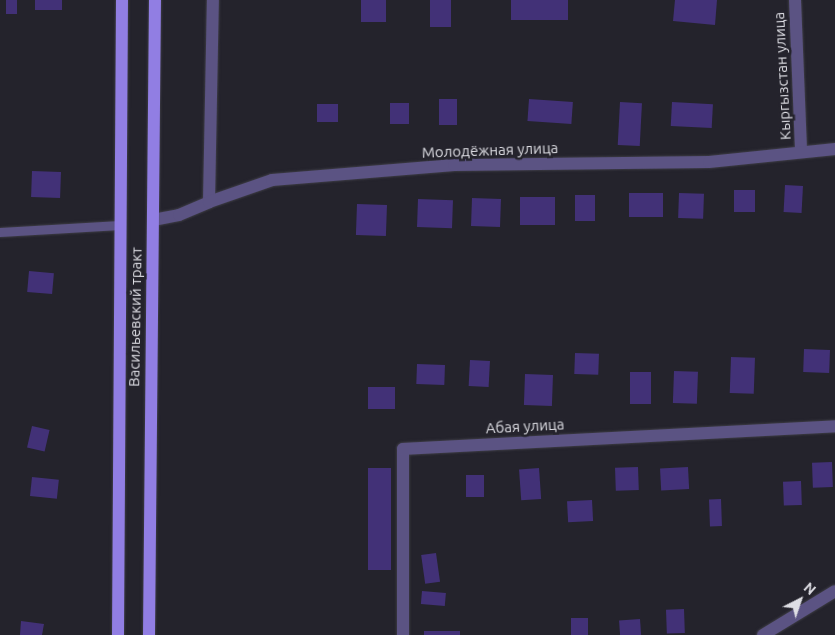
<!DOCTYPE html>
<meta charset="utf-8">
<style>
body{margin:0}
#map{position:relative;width:835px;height:635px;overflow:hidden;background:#24232c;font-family:Ubuntu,sans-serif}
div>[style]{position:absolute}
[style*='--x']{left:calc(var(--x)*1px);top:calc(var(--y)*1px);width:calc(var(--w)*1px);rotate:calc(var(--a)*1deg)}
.building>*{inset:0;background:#423177;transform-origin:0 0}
.roads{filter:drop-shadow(0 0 1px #3e3d46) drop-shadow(0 0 1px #3e3d46)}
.service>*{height:9px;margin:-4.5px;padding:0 4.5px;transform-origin:4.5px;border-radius:4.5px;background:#5b5383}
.minor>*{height:12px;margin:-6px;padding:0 6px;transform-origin:6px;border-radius:6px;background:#5b5383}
.tertiary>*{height:12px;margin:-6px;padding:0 6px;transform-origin:6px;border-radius:6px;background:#5b5383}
.primary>*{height:12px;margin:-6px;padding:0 6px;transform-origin:6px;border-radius:6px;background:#917ee3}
span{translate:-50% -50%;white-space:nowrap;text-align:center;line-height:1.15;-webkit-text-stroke:5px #24232c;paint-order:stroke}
.street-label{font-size:15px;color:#dedee4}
.north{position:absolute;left:775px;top:575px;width:50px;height:50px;-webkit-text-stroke:4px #24232c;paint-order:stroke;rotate:41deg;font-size:14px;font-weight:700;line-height:20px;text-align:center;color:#dedee4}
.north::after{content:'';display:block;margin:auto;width:18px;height:22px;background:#dedee4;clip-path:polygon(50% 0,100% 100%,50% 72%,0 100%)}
</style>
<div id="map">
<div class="building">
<i style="left:6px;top:0;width:11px;height:14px"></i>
<i style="left:35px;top:0;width:27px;height:10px"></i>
<i style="left:361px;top:0;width:25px;height:22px"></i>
<i style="left:430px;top:0;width:21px;height:27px"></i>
<i style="left:511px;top:0;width:57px;height:20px"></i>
<i style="clip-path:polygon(675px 0,717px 0,715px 25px,673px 21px)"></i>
<i style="left:439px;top:99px;width:18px;height:26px"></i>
<i style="left:529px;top:99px;width:44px;height:22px;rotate:4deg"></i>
<i style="left:620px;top:102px;width:22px;height:43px;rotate:3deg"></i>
<i style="left:672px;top:102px;width:41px;height:24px;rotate:3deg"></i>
<i style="left:390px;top:103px;width:19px;height:21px"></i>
<i style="left:317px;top:104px;width:21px;height:18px"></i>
<i style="left:32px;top:171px;width:29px;height:26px;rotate:2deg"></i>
<i style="left:785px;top:185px;width:18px;height:27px;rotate:3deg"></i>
<i style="left:734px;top:190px;width:21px;height:22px"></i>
<i style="left:629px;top:193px;width:34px;height:24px"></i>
<i style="left:679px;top:193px;width:25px;height:25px;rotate:2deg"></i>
<i style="left:575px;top:195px;width:20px;height:26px"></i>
<i style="left:520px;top:197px;width:35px;height:28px"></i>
<i style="left:472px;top:198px;width:29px;height:28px;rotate:2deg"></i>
<i style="left:418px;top:199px;width:35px;height:28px;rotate:2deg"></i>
<i style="left:357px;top:204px;width:30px;height:31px;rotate:2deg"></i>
<i style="left:29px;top:271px;width:25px;height:21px;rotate:5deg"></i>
<i style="left:804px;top:349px;width:26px;height:23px;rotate:2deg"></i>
<i style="left:575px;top:353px;width:24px;height:21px;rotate:2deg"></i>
<i style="left:731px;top:357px;width:24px;height:36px;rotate:2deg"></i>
<i style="left:470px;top:360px;width:20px;height:26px;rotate:3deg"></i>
<i style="left:417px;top:364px;width:28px;height:20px;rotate:2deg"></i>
<i style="left:674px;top:371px;width:24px;height:32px;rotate:2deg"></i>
<i style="left:630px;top:372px;width:21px;height:32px"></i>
<i style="left:525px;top:374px;width:28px;height:31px;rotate:2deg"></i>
<i style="left:368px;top:387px;width:27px;height:22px"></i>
<i style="left:32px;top:426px;width:18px;height:22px;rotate:13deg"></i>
<i style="left:832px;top:462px;width:25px;height:20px;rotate:88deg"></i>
<i style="left:638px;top:467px;width:23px;height:23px;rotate:88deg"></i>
<i style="left:688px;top:467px;width:22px;height:28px;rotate:87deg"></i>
<i style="left:368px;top:468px;width:23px;height:102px"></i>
<i style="left:539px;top:468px;width:31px;height:20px;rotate:86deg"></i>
<i style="left:466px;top:475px;width:18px;height:22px"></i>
<i style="left:32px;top:477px;width:27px;height:19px;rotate:6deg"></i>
<i style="left:801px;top:481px;width:24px;height:18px;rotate:88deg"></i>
<i style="left:721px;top:499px;width:27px;height:12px;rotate:88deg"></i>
<i style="left:592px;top:500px;width:21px;height:25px;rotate:87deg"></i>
<i style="left:436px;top:553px;width:29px;height:15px;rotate:82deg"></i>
<i style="left:422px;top:591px;width:24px;height:13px;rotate:5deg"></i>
<i style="left:684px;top:609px;width:24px;height:18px;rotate:88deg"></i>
<i style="left:571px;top:618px;width:17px;height:17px"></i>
<i style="left:640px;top:619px;width:16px;height:21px;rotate:86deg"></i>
<i style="clip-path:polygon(21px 621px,44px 624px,42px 635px,20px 635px)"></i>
<i style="left:424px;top:631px;width:36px;height:4px"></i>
</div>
<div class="roads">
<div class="service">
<i style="--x:0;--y:232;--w:120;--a:-3.3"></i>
</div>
<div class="minor">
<i style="--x:795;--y:0;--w:151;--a:87.7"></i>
<i style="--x:209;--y:202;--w:202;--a:-88.9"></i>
<i style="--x:153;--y:220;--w:26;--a:-11"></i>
<i style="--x:179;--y:215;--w:33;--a:-23"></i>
<i style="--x:209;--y:202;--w:67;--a:-19.2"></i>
<i style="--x:272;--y:180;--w:183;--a:-4.7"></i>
<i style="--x:454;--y:165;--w:255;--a:-0.7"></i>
<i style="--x:709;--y:162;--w:127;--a:-5.9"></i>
<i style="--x:403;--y:635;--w:186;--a:-90"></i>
<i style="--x:403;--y:449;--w:433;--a:-3"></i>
</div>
<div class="tertiary">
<i style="--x:763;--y:635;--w:84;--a:-31.4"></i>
</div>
<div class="primary">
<i style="--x:118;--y:635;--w:635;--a:-89.64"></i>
<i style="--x:149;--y:635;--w:635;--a:-89.46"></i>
</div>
</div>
<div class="street-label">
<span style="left:782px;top:76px;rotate:-93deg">Кыргызстан улица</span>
<span style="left:490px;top:150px;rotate:-2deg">Молодёжная улица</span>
<span style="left:135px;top:317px;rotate:-89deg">Васильевский тракт</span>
<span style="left:525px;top:426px;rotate:-3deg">Абая улица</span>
</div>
<div class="north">N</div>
</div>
